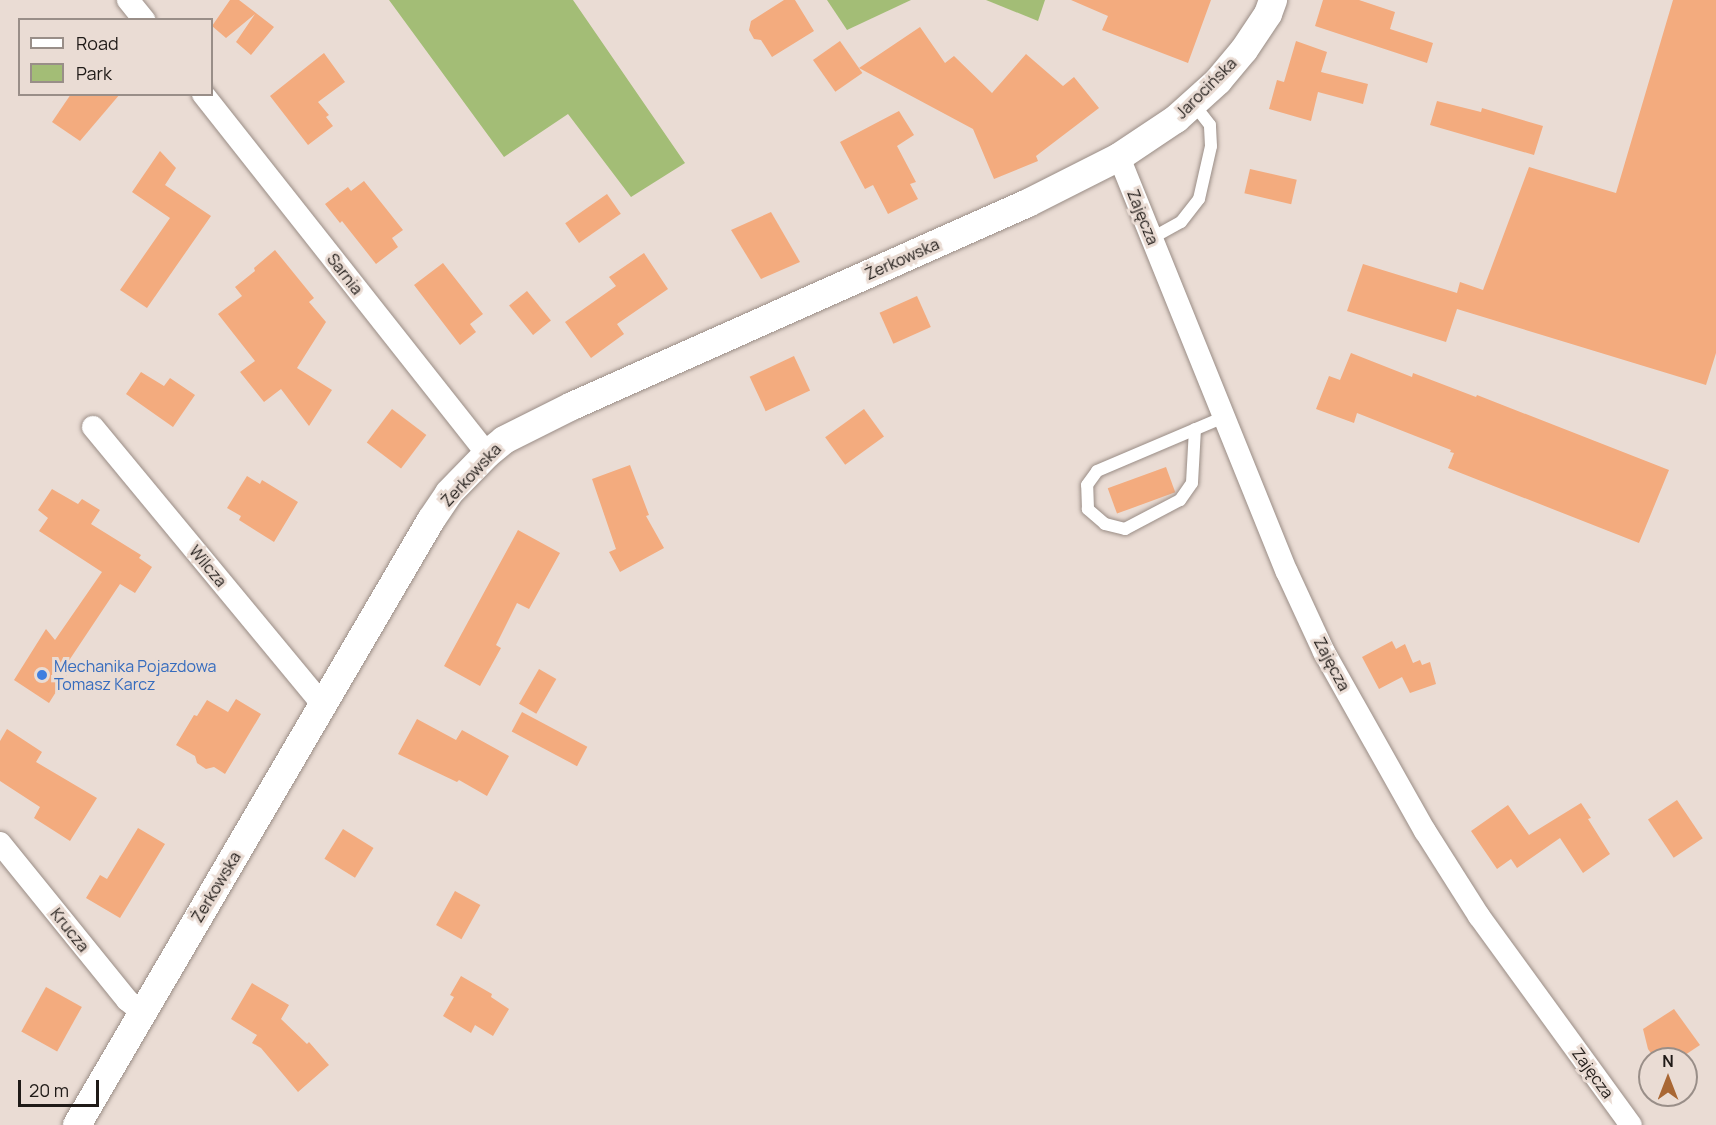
<!DOCTYPE html>
<meta charset="utf-8">
<style>
body{margin:0}
#map{position:relative;width:1716px;height:1125px;overflow:hidden;background:#eadcd4;font-family:Manrope,sans-serif}
div>[style]{position:absolute}
[style*='--x']{left:calc(var(--x)*1px);top:calc(var(--y)*1px);width:calc(var(--w)*1px);rotate:calc(var(--a)*1deg)}
.green>*{inset:0;background:#a3bd76}
.building>*{inset:0;background:#f3ab7e;transform-origin:0 0}
.roads{filter:drop-shadow(0 0 2px #9a8d86) drop-shadow(0 0 2px #9a8d86)}
.service>*{height:12px;margin:-6px;padding:0 6px;transform-origin:6px;border-radius:6px;background:#fff}
.minor>*{height:22px;margin:-11px;padding:0 11px;transform-origin:11px;border-radius:11px;background:#fff}
.tertiary>*{height:28px;margin:-14px;padding:0 14px;transform-origin:14px;border-radius:14px;background:#fff}
.dots>*{width:16px;height:16px;translate:-50% -50%;box-sizing:border-box;border:3px solid #eadcd4;border-radius:50%}
span{translate:-50% -50%;white-space:nowrap;text-align:center;line-height:1.15;-webkit-text-stroke:6px #eadcd4;paint-order:stroke}
.street-label{font-size:16px;color:#1f1a17}
.shop-label{font-size:16px;color:#366cbe}
.left{translate:0 -50%;text-align:left}
.legend{position:absolute;left:18px;top:18px;width:195px;height:78px;box-sizing:border-box;background:#eadcd4;border:2px solid #998e88;margin:0;padding:8px 10px;list-style:none;font-size:18px;color:#1f1a17}
.legend li{display:flex;align-items:center;gap:12px;height:30px}
.legend b{width:30px;border:2px solid #998e88}
.north{position:absolute;left:1638px;top:1047px;width:60px;height:60px;box-sizing:border-box;background:#eadcd4;border:2px solid #998e88;border-radius:50%;rotate:0deg;font-size:16px;font-weight:700;line-height:24px;text-align:center;color:#1f1a17}
.north::after{content:'';display:block;margin:auto;width:21px;height:27px;background:#a96734;clip-path:polygon(50% 0,100% 100%,50% 72%,0 100%)}
.scale{position:absolute;left:18px;top:1080px;width:81px;height:27px;box-sizing:border-box;border:3px solid #1f1a17;border-top:0;padding-left:8px;font-size:18px;line-height:21px;white-space:nowrap;color:#1f1a17;-webkit-text-stroke:4px #eadcd4;paint-order:stroke}
</style>
<div id="map">
<div class="green">
<i style="clip-path:polygon(389px 0,573px 0,685px 163px,631px 197px,568px 114px,504px 157px)"></i>
<i style="clip-path:polygon(827px 0,911px 0,847px 30px)"></i>
<i style="clip-path:polygon(986px 0,1045px 0,1038px 21px)"></i>
</div>
<div class="building">
<i style="clip-path:polygon(230px 0,239px 0,274px 27px,251px 55px,236px 42px,255px 14px,226px 38px,212px 26px)"></i>
<i style="clip-path:polygon(784px 0,795px 0,814px 31px,772px 57px,761px 40px,754px 39px,749px 30px,751px 21px)"></i>
<i style="clip-path:polygon(1071px 0,1211px 0,1188px 63px,1102px 30px,1108px 16px)"></i>
<i style="clip-path:polygon(1323px 0,1359px 0,1395px 12px,1390px 29px,1433px 43px,1427px 63px,1315px 26px)"></i>
<i style="clip-path:polygon(1673px 0,1716px 0,1716px 353px,1706px 385px,1457px 309px,1446px 342px,1347px 311px,1363px 264px,1457px 293px,1460px 282px,1483px 290px,1529px 167px,1616px 193px)"></i>
<i style="clip-path:polygon(920px 27px,945px 63px,954px 56px,992px 93px,1026px 54px,1063px 86px,1074px 77px,1099px 108px,1036px 156px,1038px 161px,994px 179px,973px 129px,859px 68px)"></i>
<i style="left:840px;top:41px;width:39px;height:33px;rotate:55deg"></i>
<i style="clip-path:polygon(1296px 41px,1327px 52px,1321px 72px,1368px 84px,1363px 104px,1318px 92px,1311px 121px,1269px 109px,1277px 80px,1284px 82px)"></i>
<i style="clip-path:polygon(324px 53px,345px 82px,318px 102px,329px 115px,326px 117px,333px 126px,308px 145px,270px 96px)"></i>
<i style="clip-path:polygon(71px 94px,120px 94px,80px 141px,52px 122px)"></i>
<i style="clip-path:polygon(1437px 101px,1481px 112px,1482px 108px,1543px 126px,1534px 155px,1430px 125px)"></i>
<i style="clip-path:polygon(899px 111px,914px 135px,897px 146px,916px 182px,910px 184px,918px 199px,888px 214px,873px 185px,865px 189px,840px 142px)"></i>
<i style="clip-path:polygon(160px 151px,176px 168px,165px 185px,211px 216px,147px 308px,120px 290px,170px 218px,132px 192px)"></i>
<i style="left:1250px;top:169px;width:48px;height:25px;rotate:13deg"></i>
<i style="clip-path:polygon(364px 181px,403px 230px,392px 238px,398px 247px,376px 264px,342px 221px,340px 223px,325px 204px,348px 187px,351px 191px)"></i>
<i style="left:607px;top:194px;width:24px;height:51px;rotate:55deg"></i>
<i style="clip-path:polygon(771px 212px,800px 262px,761px 279px,731px 230px)"></i>
<i style="clip-path:polygon(275px 250px,314px 298px,309px 302px,326px 322px,297px 368px,332px 390px,309px 426px,281px 389px,264px 402px,240px 372px,255px 361px,218px 314px,242px 296px,235px 287px,255px 271px,254px 268px)"></i>
<i style="clip-path:polygon(644px 253px,668px 289px,617px 324px,624px 334px,591px 358px,565px 322px,616px 286px,609px 277px)"></i>
<i style="clip-path:polygon(443px 263px,483px 314px,470px 324px,476px 332px,460px 345px,414px 285px)"></i>
<i style="left:527px;top:291px;width:38px;height:23px;rotate:51deg"></i>
<i style="left:917px;top:296px;width:34px;height:41px;rotate:66deg"></i>
<i style="clip-path:polygon(1351px 353px,1412px 377px,1413px 373px,1476px 397px,1477px 395px,1669px 470px,1639px 543px,1448px 468px,1454px 453px,1450px 452px,1451px 450px,1357px 413px,1354px 423px,1316px 409px,1329px 376px,1340px 380px)"></i>
<i style="left:794px;top:356px;width:38px;height:49px;rotate:65deg"></i>
<i style="clip-path:polygon(141px 372px,164px 386px,170px 378px,195px 395px,173px 427px,126px 394px)"></i>
<i style="left:392px;top:409px;width:43px;height:42px;rotate:37deg"></i>
<i style="left:864px;top:409px;width:34px;height:48px;rotate:54deg"></i>
<i style="clip-path:polygon(630px 465px,649px 515px,646px 516px,664px 548px,620px 572px,609px 552px,616px 549px,592px 479px)"></i>
<i style="left:1166px;top:467px;width:27px;height:62px;rotate:70deg"></i>
<i style="clip-path:polygon(247px 476px,260px 484px,262px 480px,298px 502px,274px 542px,239px 520px,241px 516px,227px 508px)"></i>
<i style="clip-path:polygon(52px 489px,78px 504px,82px 499px,100px 510px,91px 524px,141px 555px,139px 558px,152px 567px,135px 593px,120px 584px,66px 665px,71px 668px,49px 703px,14px 680px,46px 629px,55px 640px,102px 572px,39px 531px,48px 518px,38px 510px)"></i>
<i style="clip-path:polygon(518px 530px,560px 553px,529px 609px,517px 603px,496px 645px,501px 648px,480px 686px,444px 666px)"></i>
<i style="clip-path:polygon(1392px 641px,1396px 649px,1405px 644px,1413px 663px,1420px 660px,1422px 665px,1430px 662px,1436px 684px,1410px 693px,1402px 677px,1379px 689px,1362px 657px)"></i>
<i style="left:539px;top:669px;width:20px;height:40px;rotate:30deg"></i>
<i style="clip-path:polygon(236px 699px,261px 714px,225px 774px,214px 767px,206px 769px,197px 763px,195px 756px,176px 745px,194px 715px,197px 716px,207px 700px,228px 712px)"></i>
<i style="left:522px;top:712px;width:74px;height:22px;rotate:28deg"></i>
<i style="clip-path:polygon(417px 719px,456px 740px,462px 730px,509px 756px,487px 796px,459px 780px,457px 782px,398px 754px)"></i>
<i style="clip-path:polygon(7px 729px,42px 752px,36px 762px,97px 798px,70px 841px,34px 818px,40px 807px,0 781px,0 741px)"></i>
<i style="left:1677px;top:800px;width:46px;height:35px;rotate:56deg"></i>
<i style="clip-path:polygon(1581px 803px,1591px 818px,1588px 819px,1610px 854px,1583px 873px,1560px 838px,1517px 868px,1511px 859px,1497px 869px,1471px 831px,1508px 805px,1529px 835px)"></i>
<i style="clip-path:polygon(138px 828px,165px 844px,120px 918px,86px 898px,100px 875px,107px 879px)"></i>
<i style="left:343px;top:829px;width:36px;height:35px;rotate:32deg"></i>
<i style="left:455px;top:891px;width:29px;height:39px;rotate:29deg"></i>
<i style="clip-path:polygon(461px 976px,492px 994px,491px 997px,509px 1009px,493px 1036px,475px 1025px,471px 1033px,443px 1016px,454px 997px,450px 995px)"></i>
<i style="clip-path:polygon(252px 983px,289px 1005px,281px 1019px,307px 1044px,309px 1042px,329px 1065px,298px 1092px,261px 1048px,252px 1043px,257px 1035px,231px 1019px)"></i>
<i style="left:46px;top:987px;width:41px;height:51px;rotate:29deg"></i>
<i style="clip-path:polygon(1674px 1009px,1700px 1045px,1679px 1059px,1661px 1059px,1653px 1056px,1648px 1049px,1643px 1029px)"></i>
</div>
<div class="roads">
<div class="service">
<i style="--x:1152;--y:238;--w:33;--a:-29"></i>
<i style="--x:1181;--y:222;--w:29;--a:-52"></i>
<i style="--x:1199;--y:199;--w:54;--a:-77.2"></i>
<i style="--x:1211;--y:146;--w:21;--a:-93"></i>
<i style="--x:1210;--y:125;--w:28;--a:-128"></i>
<i style="--x:1195;--y:429;--w:54;--a:93.2"></i>
<i style="--x:1192;--y:483;--w:21;--a:125"></i>
<i style="--x:1180;--y:500;--w:62;--a:152.2"></i>
<i style="--x:1125;--y:529;--w:21;--a:-166"></i>
<i style="--x:1105;--y:524;--w:23;--a:-139"></i>
<i style="--x:1088;--y:509;--w:24;--a:-92"></i>
<i style="--x:1087;--y:485;--w:17;--a:-54"></i>
<i style="--x:1097;--y:471;--w:138;--a:-23"></i>
</div>
<div class="minor">
<i style="--x:128;--y:0;--w:26;--a:51"></i>
<i style="--x:203;--y:94;--w:459;--a:51.7"></i>
<i style="--x:1119;--y:157;--w:448;--a:68"></i>
<i style="--x:1287;--y:572;--w:88;--a:65.2"></i>
<i style="--x:1324;--y:652;--w:206;--a:60.6"></i>
<i style="--x:1425;--y:831;--w:101;--a:57.6"></i>
<i style="--x:1479;--y:916;--w:258;--a:54"></i>
<i style="--x:93;--y:427;--w:361;--a:50.4"></i>
<i style="--x:0;--y:843;--w:202;--a:51"></i>
<i style="--x:127;--y:1000;--w:21;--a:39"></i>
</div>
<div class="tertiary">
<i style="--x:77;--y:1125;--w:701;--a:-59.67"></i>
<i style="--x:431;--y:520;--w:32;--a:-56"></i>
<i style="--x:449;--y:493;--w:54;--a:-45.7"></i>
<i style="--x:487;--y:454;--w:22;--a:-39"></i>
<i style="--x:504;--y:440;--w:76;--a:-26.6"></i>
<i style="--x:572;--y:406;--w:499;--a:-24"></i>
<i style="--x:1028;--y:203;--w:102;--a:-26.8"></i>
<i style="--x:1119;--y:157;--w:69;--a:-33.7"></i>
<i style="--x:1176;--y:119;--w:57;--a:-42.1"></i>
<i style="--x:1218;--y:81;--w:40;--a:-50"></i>
<i style="--x:1244;--y:50;--w:43;--a:-56.3"></i>
<i style="--x:1268;--y:14;--w:15;--a:-70"></i>
</div>
</div>
<div class="dots">
<i style="left:42px;top:675px;background:#3f7fe0"></i>
</div>
<div class="street-label">
<span style="left:1206px;top:88px;rotate:-45deg">Jarocińska</span>
<span style="left:1143px;top:217px;rotate:68deg">Zajęcza</span>
<span style="left:902px;top:259px;rotate:-24deg">Żerkowska</span>
<span style="left:345px;top:274px;rotate:52deg">Sarnia</span>
<span style="left:471px;top:475px;rotate:-47deg">Żerkowska</span>
<span style="left:208px;top:566px;rotate:50deg">Wilcza</span>
<span style="left:1332px;top:664px;rotate:62deg">Zajęcza</span>
<span style="left:216px;top:887px;rotate:-59deg">Żerkowska</span>
<span style="left:70px;top:930px;rotate:51deg">Krucza</span>
<span style="left:1593px;top:1073px;rotate:54deg">Zajęcza</span>
</div>
<div class="shop-label">
<span class="left" style="left:54px;top:675px">Mechanika Pojazdowa<br>Tomasz Karcz</span>
</div>
<ul class="legend">
<li><b style="height:8px;background:#fff"></b>Road</li>
<li><b style="height:16px;background:#a3bd76"></b>Park</li>
</ul>
<div class="north">N</div>
<div class="scale">20 m</div>
</div>
